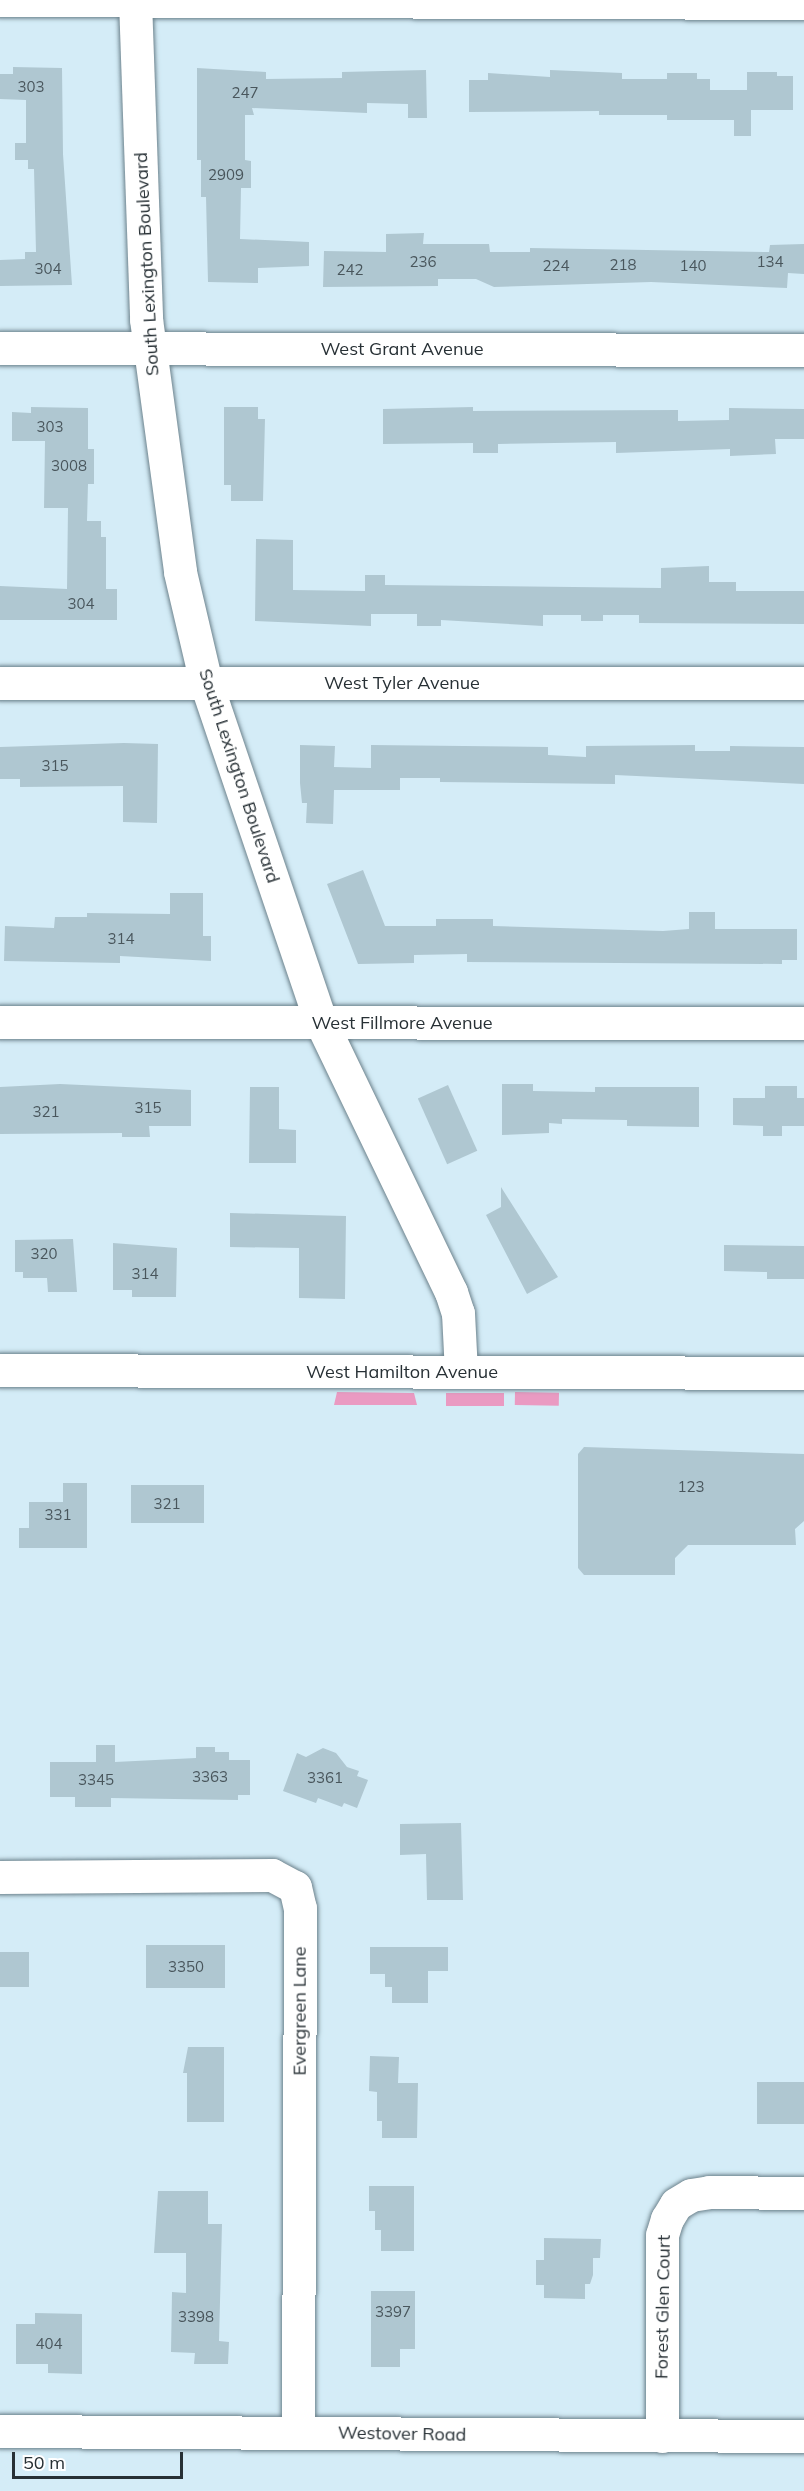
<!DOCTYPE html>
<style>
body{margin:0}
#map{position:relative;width:804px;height:2491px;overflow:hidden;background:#d4ecf7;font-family:Mulish,sans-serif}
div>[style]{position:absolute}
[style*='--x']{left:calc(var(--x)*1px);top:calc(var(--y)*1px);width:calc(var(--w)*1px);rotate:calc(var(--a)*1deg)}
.green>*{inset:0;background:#ea9ac2;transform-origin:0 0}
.building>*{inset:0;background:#afc7d1;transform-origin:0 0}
.roads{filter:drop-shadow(0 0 2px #6c828c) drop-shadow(0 0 2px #6c828c)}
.minor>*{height:33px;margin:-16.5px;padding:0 16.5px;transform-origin:16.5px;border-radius:16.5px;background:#fff}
span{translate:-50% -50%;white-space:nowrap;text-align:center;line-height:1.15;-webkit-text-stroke:4.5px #fff;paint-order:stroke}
.number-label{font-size:15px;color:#49565c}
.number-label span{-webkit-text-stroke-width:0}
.street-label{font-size:18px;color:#273035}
.scale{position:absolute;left:12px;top:2452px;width:171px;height:27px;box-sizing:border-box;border:3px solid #273035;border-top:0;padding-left:8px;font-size:18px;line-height:21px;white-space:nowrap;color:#273035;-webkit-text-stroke:4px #fff;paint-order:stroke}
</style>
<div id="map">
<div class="green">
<i style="clip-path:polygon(337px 1392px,414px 1393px,417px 1405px,334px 1405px)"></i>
<i style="left:515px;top:1392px;width:44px;height:13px;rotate:1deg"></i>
<i style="left:446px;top:1393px;width:58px;height:13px"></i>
</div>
<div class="building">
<i style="clip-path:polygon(13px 67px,62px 68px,63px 154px,72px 285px,0 286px,0 260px,25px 259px,25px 252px,36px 252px,34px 169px,28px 169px,28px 160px,15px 160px,15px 143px,26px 143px,26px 100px,0 99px,0 74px,13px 74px)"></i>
<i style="clip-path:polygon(197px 68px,266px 72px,266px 79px,342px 78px,342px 72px,426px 70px,427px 118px,408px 118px,408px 104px,367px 103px,367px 113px,252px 108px,254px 115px,245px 115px,245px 160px,251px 161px,251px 188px,241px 188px,240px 239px,309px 242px,309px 266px,258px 268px,258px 283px,208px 282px,206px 197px,201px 197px,201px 160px,197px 160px)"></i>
<i style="clip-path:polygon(550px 70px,622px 73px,622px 79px,667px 79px,667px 73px,697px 73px,697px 79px,710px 79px,710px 90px,747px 90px,747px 72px,777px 72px,777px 76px,793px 76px,793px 110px,751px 110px,751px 136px,734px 136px,734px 120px,667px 120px,667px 115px,599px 115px,599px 111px,469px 112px,469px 80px,488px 80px,488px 73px,550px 77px)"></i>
<i style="clip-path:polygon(424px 233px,423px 244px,489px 244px,490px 252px,530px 252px,530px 248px,769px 252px,770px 245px,804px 244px,804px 274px,788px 273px,787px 288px,651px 282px,494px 287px,476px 279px,438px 279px,438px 286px,323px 287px,324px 251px,386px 252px,386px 234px)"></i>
<i style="clip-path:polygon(31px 407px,88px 408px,88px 449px,94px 449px,94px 484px,88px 484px,87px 521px,101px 521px,101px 537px,106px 537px,106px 589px,117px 589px,117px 620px,0 620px,0 586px,67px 589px,68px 508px,44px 508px,45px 441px,12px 441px,12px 412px,31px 413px)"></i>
<i style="clip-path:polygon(224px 407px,258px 407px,258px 419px,265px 419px,263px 501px,231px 501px,231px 485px,224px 485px)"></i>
<i style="clip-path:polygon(473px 407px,473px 411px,678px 410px,678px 421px,729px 420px,729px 408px,804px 409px,804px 439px,775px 439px,776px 454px,730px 456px,730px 449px,616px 453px,616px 442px,498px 444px,498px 453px,473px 453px,473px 443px,383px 444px,383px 409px)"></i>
<i style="clip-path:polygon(256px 539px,293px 540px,293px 590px,365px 591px,365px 575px,385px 575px,385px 585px,661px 588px,661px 568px,709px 566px,709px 582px,736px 582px,736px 591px,804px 591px,804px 624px,639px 623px,639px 615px,603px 615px,603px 621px,581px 621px,581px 615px,543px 615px,543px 626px,441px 620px,441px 626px,417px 626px,417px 614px,371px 614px,371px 626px,255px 621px)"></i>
<i style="clip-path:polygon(124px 743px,158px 744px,157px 823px,123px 822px,123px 786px,20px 787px,20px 779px,0 779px,0 747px)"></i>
<i style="clip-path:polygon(300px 745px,335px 746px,334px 767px,371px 768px,371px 745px,548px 747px,548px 755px,586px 757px,586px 746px,695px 745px,695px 751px,730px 751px,730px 746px,804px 747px,804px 784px,615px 775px,615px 784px,440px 782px,440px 778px,400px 778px,400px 790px,334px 790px,333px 824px,306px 823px,307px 803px,302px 803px,300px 783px)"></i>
<i style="clip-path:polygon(363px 870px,385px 926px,436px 926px,436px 919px,493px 919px,493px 926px,663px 931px,689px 929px,689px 912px,715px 912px,715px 929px,797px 929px,797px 960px,782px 960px,782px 964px,467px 962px,467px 954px,414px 955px,414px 963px,358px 964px,327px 884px)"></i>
<i style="clip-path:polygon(170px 893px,203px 893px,203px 936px,211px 936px,211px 961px,120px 956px,120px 963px,4px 961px,5px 926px,54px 928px,55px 917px,87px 917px,87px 913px,170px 914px)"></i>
<i style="clip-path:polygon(60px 1084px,191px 1090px,191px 1126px,149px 1126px,150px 1137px,122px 1137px,122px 1133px,0 1134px,0 1087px)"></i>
<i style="clip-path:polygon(502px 1084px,533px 1084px,533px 1091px,595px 1092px,595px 1087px,699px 1087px,699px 1127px,627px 1126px,627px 1120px,562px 1119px,562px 1124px,549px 1123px,549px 1133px,502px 1135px)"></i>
<i style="left:448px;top:1085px;width:72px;height:33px;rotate:66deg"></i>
<i style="clip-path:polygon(765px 1086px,797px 1086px,797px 1098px,804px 1098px,804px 1126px,782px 1126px,782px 1136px,763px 1136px,763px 1126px,733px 1125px,733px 1098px,765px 1098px)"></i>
<i style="clip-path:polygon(250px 1087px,279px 1087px,279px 1129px,296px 1130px,296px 1163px,249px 1163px)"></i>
<i style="clip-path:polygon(501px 1187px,558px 1277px,527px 1294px,486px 1215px,501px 1207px)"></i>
<i style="clip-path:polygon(230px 1213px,346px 1216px,345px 1299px,299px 1298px,299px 1248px,230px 1247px)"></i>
<i style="clip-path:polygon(73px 1239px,77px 1292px,48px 1292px,47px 1278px,23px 1278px,23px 1272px,15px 1272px,15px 1240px)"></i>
<i style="clip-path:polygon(113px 1243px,177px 1248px,176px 1297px,132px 1297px,132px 1290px,113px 1290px)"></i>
<i style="clip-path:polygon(724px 1245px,804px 1246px,804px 1279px,767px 1279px,767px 1272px,724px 1271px)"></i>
<i style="clip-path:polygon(584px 1447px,804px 1454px,804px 1521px,795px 1529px,796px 1545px,688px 1545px,675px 1558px,675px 1575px,584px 1575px,578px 1568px,578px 1454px)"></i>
<i style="clip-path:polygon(63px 1483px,87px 1483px,87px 1548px,19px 1548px,19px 1528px,29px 1528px,29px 1502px,63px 1502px)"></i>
<i style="left:131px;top:1485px;width:73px;height:38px"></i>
<i style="clip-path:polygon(96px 1745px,115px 1745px,115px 1762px,196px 1758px,196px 1747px,215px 1747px,215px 1752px,229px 1752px,229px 1760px,250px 1760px,250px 1795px,238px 1795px,238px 1800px,111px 1798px,111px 1807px,75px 1807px,75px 1797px,50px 1797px,50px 1762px,96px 1762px)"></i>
<i style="clip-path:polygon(323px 1748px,336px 1753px,347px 1767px,359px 1771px,357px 1776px,368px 1780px,357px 1808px,344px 1803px,342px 1807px,318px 1798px,316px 1803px,283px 1791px,297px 1753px,306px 1757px)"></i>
<i style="clip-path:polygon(461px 1823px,463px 1900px,427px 1900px,426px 1854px,400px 1855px,400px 1824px)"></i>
<i style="left:225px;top:1945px;width:43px;height:79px;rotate:90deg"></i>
<i style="clip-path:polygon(370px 1947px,448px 1947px,448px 1971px,428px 1971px,428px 2003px,392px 2003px,392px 1987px,385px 1987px,385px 1974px,370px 1974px)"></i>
<i style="left:0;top:1952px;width:29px;height:35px"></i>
<i style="clip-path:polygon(188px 2047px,224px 2047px,224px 2122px,187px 2122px,187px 2073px,183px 2073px)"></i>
<i style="clip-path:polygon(370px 2056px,399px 2057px,398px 2083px,418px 2083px,417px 2138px,382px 2138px,382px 2121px,377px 2121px,377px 2092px,369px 2091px)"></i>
<i style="left:757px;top:2082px;width:47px;height:42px"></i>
<i style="clip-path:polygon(369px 2186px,414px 2186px,414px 2251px,381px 2251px,381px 2230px,375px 2230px,375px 2211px,369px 2211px)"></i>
<i style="clip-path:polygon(158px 2191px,208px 2191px,208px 2224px,222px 2224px,219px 2341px,229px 2342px,228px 2364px,194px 2364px,195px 2353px,171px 2352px,172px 2292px,186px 2293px,186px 2253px,154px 2253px)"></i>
<i style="clip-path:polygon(544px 2238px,601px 2239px,600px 2258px,593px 2258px,593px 2275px,590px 2284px,585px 2284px,585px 2299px,544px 2298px,544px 2285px,536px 2285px,536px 2260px,544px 2260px)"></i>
<i style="clip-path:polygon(371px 2291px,415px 2291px,415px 2349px,400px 2349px,400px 2367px,371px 2367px)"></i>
<i style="clip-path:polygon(35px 2313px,82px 2314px,82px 2374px,48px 2373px,48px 2364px,16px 2364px,16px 2324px,35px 2324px)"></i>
</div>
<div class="roads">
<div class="minor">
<i style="--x:0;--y:0;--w:804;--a:0.21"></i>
<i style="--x:135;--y:0;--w:319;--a:88"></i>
<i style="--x:146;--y:319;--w:255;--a:82.3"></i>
<i style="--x:180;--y:572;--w:114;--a:76.8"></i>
<i style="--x:206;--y:683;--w:358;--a:71.3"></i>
<i style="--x:321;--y:1022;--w:300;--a:64.3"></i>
<i style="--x:451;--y:1292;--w:22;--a:72"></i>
<i style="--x:458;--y:1313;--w:59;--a:87.1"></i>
<i style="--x:0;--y:348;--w:804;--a:0.14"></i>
<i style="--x:0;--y:683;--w:804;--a:0"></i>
<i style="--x:0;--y:1022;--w:804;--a:0.07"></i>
<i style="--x:0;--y:1370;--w:804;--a:0.21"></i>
<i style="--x:0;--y:1877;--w:272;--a:-0.4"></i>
<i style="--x:272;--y:1875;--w:26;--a:28"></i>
<i style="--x:295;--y:1887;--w:22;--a:77"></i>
<i style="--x:300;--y:1908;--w:525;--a:90.22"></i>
<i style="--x:0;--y:2431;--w:804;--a:0.36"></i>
<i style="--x:662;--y:2436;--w:201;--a:-90"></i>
<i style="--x:662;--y:2235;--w:17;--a:-73"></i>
<i style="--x:667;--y:2219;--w:17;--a:-59"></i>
<i style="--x:676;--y:2204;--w:17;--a:-31"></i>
<i style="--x:691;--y:2195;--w:18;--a:-9"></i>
<i style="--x:709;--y:2192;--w:95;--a:0.6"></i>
</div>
</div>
<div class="number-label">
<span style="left:31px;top:87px">303</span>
<span style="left:245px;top:93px">247</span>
<span style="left:226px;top:175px">2909</span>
<span style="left:423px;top:262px">236</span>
<span style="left:770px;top:262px">134</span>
<span style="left:623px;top:265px">218</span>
<span style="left:556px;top:266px">224</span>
<span style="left:693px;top:266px">140</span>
<span style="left:48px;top:269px">304</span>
<span style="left:350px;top:270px">242</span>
<span style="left:50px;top:427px">303</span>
<span style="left:69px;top:466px">3008</span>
<span style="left:81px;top:604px">304</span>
<span style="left:55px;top:766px">315</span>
<span style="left:121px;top:939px">314</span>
<span style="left:148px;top:1108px">315</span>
<span style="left:46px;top:1112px">321</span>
<span style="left:44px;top:1254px">320</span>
<span style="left:145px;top:1274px">314</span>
<span style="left:691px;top:1487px">123</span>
<span style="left:167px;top:1504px">321</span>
<span style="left:58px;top:1515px">331</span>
<span style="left:210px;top:1777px">3363</span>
<span style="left:325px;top:1778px">3361</span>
<span style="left:96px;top:1780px">3345</span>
<span style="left:186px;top:1967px">3350</span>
<span style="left:393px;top:2312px">3397</span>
<span style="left:196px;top:2317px">3398</span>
<span style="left:49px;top:2344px">404</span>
</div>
<div class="street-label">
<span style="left:147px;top:264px;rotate:-93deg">South Lexington Boulevard</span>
<span style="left:402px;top:349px">West Grant Avenue</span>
<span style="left:402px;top:683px">West Tyler Avenue</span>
<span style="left:239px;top:776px;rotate:72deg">South Lexington Boulevard</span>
<span style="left:402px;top:1023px">West Fillmore Avenue</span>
<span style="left:402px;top:1372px">West Hamilton Avenue</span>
<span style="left:300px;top:2011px;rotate:-90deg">Evergreen Lane</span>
<span style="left:663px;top:2307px;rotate:-89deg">Forest Glen Court</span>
<span style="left:402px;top:2434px;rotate:1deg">Westover Road</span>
</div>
<div class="scale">50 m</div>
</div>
